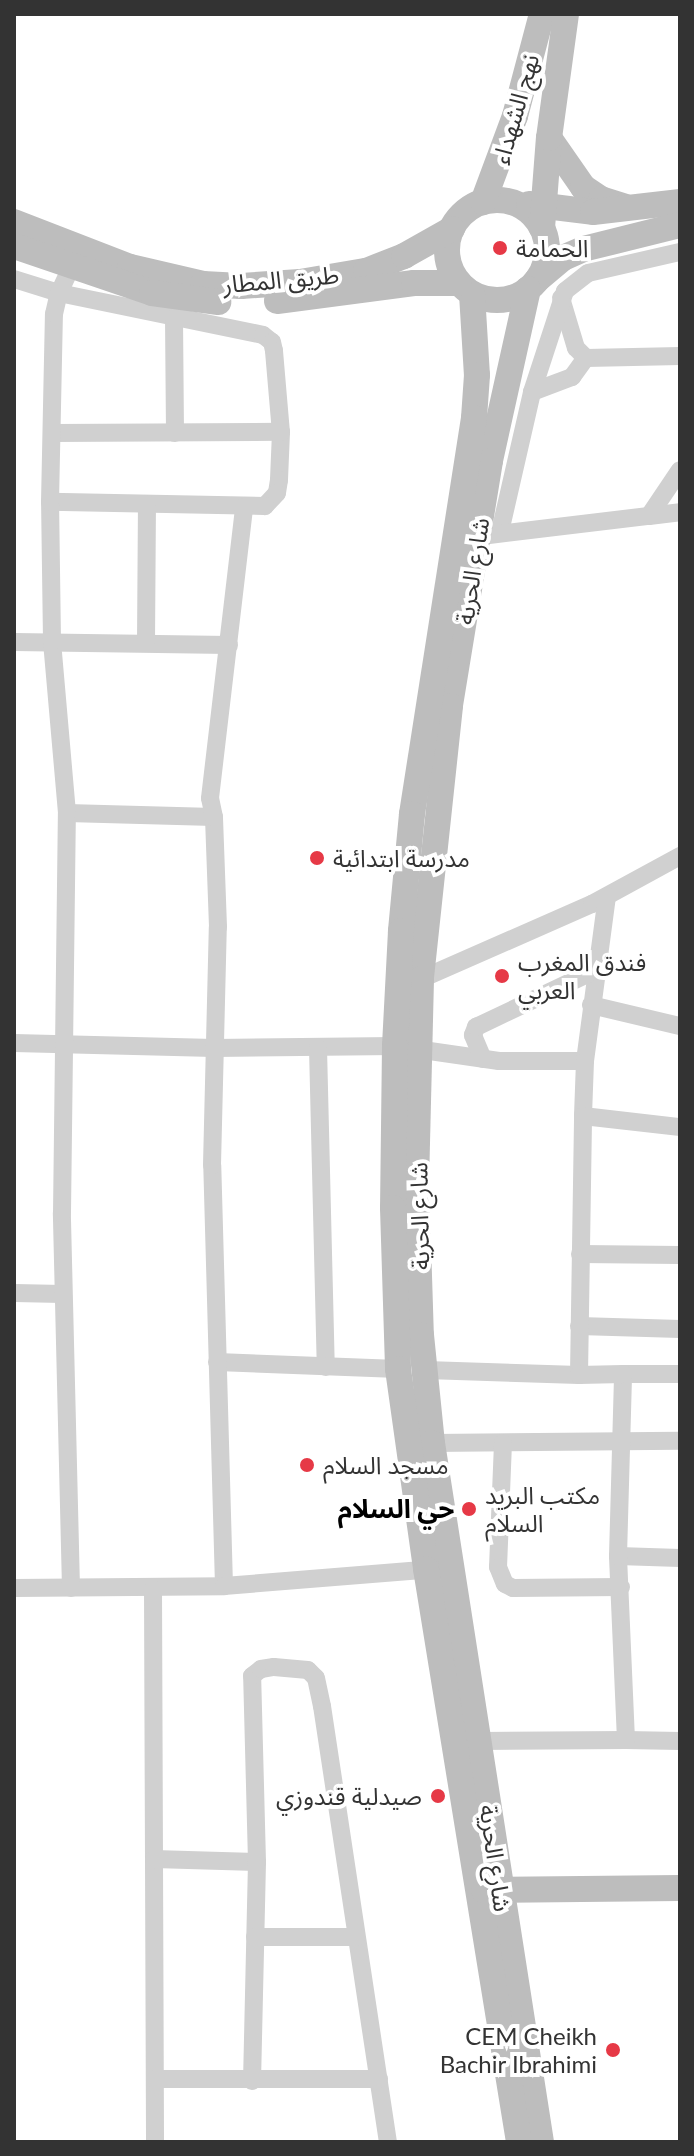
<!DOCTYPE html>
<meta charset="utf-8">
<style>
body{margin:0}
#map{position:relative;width:694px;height:2156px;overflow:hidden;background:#fff;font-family:Lato,"Noto Sans Arabic",sans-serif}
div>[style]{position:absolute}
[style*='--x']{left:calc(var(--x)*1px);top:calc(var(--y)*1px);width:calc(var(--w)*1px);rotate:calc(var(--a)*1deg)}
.street>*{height:18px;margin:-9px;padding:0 9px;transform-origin:9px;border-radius:9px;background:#d0d0d0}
.secondary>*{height:26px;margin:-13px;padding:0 13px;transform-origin:13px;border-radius:13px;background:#bdbdbd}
.secondary>.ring{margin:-13px;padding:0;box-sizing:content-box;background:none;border:26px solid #bdbdbd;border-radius:50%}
.dots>*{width:22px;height:22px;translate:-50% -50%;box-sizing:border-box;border:4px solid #fff;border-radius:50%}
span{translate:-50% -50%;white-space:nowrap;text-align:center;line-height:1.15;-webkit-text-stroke:8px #fff;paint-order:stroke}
.street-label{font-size:24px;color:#333}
.poi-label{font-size:24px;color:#333}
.left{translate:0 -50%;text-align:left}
.right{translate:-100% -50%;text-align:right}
.neighbourhood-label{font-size:26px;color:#000;font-weight:700}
.frame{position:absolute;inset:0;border:16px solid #333;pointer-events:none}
</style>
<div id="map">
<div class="street">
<i style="--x:14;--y:279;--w:47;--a:17.3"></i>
<i style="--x:59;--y:293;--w:208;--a:11.6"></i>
<i style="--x:263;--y:335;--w:11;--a:38"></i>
<i style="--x:272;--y:342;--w:9;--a:77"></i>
<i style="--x:274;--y:351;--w:81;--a:85.1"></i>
<i style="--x:281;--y:432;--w:48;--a:92.4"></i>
<i style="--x:279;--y:480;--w:13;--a:99"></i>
<i style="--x:277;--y:493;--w:18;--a:133"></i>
<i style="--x:265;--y:506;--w:215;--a:-178.9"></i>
<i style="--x:561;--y:298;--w:52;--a:73.3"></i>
<i style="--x:576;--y:348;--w:14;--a:45"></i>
<i style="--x:586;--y:358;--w:94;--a:-1.2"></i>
<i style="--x:174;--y:318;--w:115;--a:89.5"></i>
<i style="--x:532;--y:392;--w:43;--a:-20.6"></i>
<i style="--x:572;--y:377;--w:24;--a:-54"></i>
<i style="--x:52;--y:433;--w:229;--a:-0.3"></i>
<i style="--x:649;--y:516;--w:31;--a:-7"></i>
<i style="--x:500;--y:532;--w:144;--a:-77.1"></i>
<i style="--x:532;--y:392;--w:106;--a:-71.9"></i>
<i style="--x:565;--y:291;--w:29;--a:-38"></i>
<i style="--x:588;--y:273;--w:94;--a:-12.9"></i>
<i style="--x:489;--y:535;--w:161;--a:-6.8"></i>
<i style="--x:649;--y:516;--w:55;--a:-56"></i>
<i style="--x:14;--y:642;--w:215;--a:0.8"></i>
<i style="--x:146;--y:643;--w:139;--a:-89.6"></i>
<i style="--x:67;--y:813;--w:147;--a:1.6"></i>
<i style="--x:421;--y:979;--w:187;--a:-23.7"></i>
<i style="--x:592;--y:904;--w:100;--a:-28.6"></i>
<i style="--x:591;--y:1005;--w:91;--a:13.3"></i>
<i style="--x:14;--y:1043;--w:200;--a:1.4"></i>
<i style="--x:214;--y:1048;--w:181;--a:-0.6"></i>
<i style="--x:395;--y:1046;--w:105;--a:8.2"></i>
<i style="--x:499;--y:1061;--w:86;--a:0"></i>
<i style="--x:585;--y:1061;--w:166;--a:-82.4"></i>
<i style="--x:318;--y:1048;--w:319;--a:88.6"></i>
<i style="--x:483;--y:1059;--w:26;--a:-113"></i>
<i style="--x:473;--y:1035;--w:9;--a:-69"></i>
<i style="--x:476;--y:1027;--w:133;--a:-25.4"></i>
<i style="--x:585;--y:1061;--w:55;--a:92.1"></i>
<i style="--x:583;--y:1116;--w:98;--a:6.5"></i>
<i style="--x:580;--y:1254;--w:100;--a:0.6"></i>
<i style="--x:14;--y:1293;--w:49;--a:1.2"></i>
<i style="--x:579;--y:1326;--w:101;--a:1.7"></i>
<i style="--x:217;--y:1362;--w:181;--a:2.2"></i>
<i style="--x:426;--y:1370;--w:153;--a:1.9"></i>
<i style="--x:579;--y:1375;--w:259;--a:-89.1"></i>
<i style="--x:623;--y:1374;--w:57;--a:0"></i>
<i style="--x:432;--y:1443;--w:248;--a:-0.5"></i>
<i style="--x:503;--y:1443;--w:124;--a:92.3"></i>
<i style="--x:498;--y:1567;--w:18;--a:68"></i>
<i style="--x:505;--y:1584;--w:9;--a:27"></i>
<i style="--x:513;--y:1588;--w:108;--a:-0.5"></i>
<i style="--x:618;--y:1556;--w:62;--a:1.8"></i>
<i style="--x:224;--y:1586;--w:421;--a:-91.6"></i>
<i style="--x:212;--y:1165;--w:238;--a:-88.6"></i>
<i style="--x:218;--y:927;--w:110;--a:-92.1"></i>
<i style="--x:214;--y:817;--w:19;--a:-102"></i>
<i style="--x:210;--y:798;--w:293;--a:-83.3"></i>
<i style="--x:14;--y:1588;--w:210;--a:-0.5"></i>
<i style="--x:224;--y:1586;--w:211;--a:-4.6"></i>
<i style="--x:71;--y:1588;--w:375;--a:-91.4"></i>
<i style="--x:62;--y:1213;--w:400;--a:-89.3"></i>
<i style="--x:67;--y:813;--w:173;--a:-95"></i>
<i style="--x:52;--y:641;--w:139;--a:-90.8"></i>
<i style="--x:50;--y:502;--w:188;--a:-88.8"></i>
<i style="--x:54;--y:314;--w:22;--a:-77"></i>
<i style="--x:59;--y:293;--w:40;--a:-65"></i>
<i style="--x:153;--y:1589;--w:553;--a:89.79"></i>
<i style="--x:626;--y:1740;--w:54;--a:1.1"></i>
<i style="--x:480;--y:1741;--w:146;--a:-0.4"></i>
<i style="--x:626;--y:1740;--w:184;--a:-92.5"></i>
<i style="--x:618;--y:1556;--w:182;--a:-88.4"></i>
<i style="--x:623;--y:1374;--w:44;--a:178.7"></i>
<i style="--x:154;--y:1859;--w:103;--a:1.7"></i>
<i style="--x:257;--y:1862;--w:219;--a:91.3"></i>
<i style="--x:257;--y:1862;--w:186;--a:-91.5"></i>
<i style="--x:252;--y:1676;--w:11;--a:-38"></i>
<i style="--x:261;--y:1669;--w:13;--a:-9"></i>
<i style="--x:274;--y:1667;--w:34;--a:5"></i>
<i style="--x:308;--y:1670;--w:11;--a:45"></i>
<i style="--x:316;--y:1678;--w:29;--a:78"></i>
<i style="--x:322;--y:1706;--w:441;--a:81.4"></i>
<i style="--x:255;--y:1937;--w:101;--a:0"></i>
<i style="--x:155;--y:2079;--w:224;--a:0"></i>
</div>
<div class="secondary">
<i style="--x:549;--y:138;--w:60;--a:55.2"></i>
<i style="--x:583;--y:187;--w:22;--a:34"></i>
<i style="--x:601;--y:199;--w:25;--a:18"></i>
<i class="ring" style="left:447px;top:200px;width:74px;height:74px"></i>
<i style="--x:483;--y:202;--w:92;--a:-69.6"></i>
<i style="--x:515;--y:116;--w:106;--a:-75.2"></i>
<i style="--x:529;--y:204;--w:64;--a:7.1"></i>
<i style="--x:593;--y:212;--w:88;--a:-6.6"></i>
<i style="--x:14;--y:222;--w:124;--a:21.2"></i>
<i style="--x:130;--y:267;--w:75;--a:13.1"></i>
<i style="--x:203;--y:284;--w:38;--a:3"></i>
<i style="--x:241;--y:286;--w:59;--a:-3.9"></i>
<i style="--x:300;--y:282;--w:67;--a:-9.5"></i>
<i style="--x:366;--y:271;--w:41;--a:-21.5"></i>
<i style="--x:404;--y:256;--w:55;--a:-29.4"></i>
<i style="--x:542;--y:228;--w:90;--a:-85.6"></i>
<i style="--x:549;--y:138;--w:125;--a:-82.2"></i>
<i style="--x:14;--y:246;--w:146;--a:18.8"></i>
<i style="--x:152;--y:293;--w:67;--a:7.8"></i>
<i style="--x:538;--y:279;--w:33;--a:-40"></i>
<i style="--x:563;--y:258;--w:22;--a:-24"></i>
<i style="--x:583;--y:249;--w:100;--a:-13.9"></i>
<i style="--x:528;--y:289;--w:176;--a:102.5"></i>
<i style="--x:490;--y:461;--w:248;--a:99.3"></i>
<i style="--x:450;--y:706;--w:275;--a:96.1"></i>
<i style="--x:421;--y:979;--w:201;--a:91.4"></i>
<i style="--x:416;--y:1180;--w:155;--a:88.2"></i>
<i style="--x:421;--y:1335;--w:109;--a:84.2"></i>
<i style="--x:432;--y:1443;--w:707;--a:81.14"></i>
<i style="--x:472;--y:294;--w:81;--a:86.5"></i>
<i style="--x:477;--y:375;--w:43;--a:94"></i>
<i style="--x:474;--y:418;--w:401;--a:98.9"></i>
<i style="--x:412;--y:814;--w:118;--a:95.4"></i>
<i style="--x:401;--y:931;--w:115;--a:93"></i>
<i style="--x:395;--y:1046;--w:162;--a:90.7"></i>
<i style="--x:393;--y:1208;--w:161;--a:88.2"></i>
<i style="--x:398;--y:1369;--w:202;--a:82"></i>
<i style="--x:426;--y:1569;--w:580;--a:80.78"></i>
<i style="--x:277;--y:301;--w:138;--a:-7.5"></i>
<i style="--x:414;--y:283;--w:45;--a:0"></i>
<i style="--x:484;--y:1890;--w:196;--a:-0.6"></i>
</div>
<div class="dots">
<i style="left:500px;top:248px;background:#e63946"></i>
<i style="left:317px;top:858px;background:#e63946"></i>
<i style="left:502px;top:976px;background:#e63946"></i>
<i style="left:307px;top:1465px;background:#e63946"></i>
<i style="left:469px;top:1509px;background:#e63946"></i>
<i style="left:438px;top:1796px;background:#e63946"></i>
<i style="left:613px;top:2050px;background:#e63946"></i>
</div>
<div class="street-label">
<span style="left:515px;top:109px;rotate:-74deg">نهج الشهداء</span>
<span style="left:281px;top:279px;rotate:-5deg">طريق المطار</span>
<span style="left:472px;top:571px;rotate:-81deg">شارع الحرية</span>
<span style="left:419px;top:1216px;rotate:-91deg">شارع الحرية</span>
<span style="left:496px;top:1858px;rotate:82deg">شارع الحرية</span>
</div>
<div class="poi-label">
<span class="left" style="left:516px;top:248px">الحمامة</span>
<span class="left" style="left:333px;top:858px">مدرسة ابتدائية</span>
<span class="left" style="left:518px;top:976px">فندق المغرب<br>العربي</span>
<span class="left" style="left:323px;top:1465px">مسجد السلام</span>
<span class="left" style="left:485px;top:1509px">مكتب البريد<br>السلام</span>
<span class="right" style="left:422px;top:1796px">صيدلية قندوزي</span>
<span class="right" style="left:597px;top:2050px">CEM Cheikh<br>Bachir Ibrahimi</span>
</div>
<div class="neighbourhood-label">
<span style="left:396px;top:1509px">حي السلام</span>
</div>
<div class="frame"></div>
</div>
